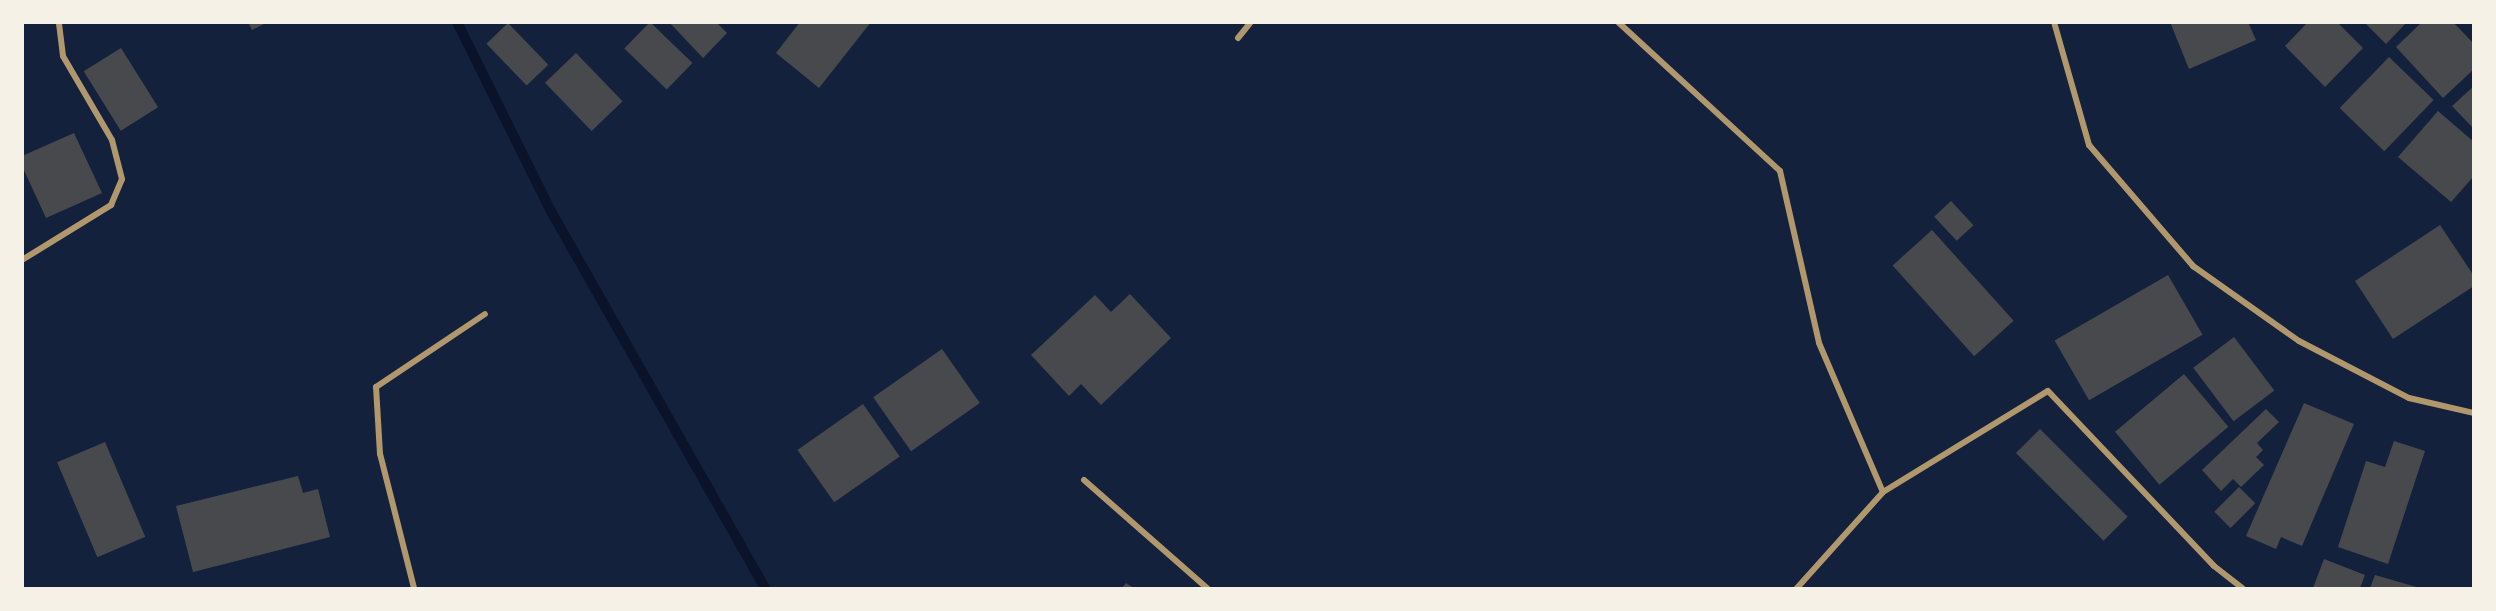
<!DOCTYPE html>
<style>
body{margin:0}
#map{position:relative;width:2496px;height:611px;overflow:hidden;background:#14213d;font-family:Helvetica,sans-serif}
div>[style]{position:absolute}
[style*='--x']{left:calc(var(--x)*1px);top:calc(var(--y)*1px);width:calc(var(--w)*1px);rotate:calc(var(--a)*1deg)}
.stream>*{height:10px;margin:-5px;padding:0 5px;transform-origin:5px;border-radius:5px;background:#0b132b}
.building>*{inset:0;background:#48494c;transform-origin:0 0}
.minor>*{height:6px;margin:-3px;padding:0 3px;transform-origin:3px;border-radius:3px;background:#b1986c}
span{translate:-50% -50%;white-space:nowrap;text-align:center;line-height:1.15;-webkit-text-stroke:5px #f6f1e7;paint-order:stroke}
.frame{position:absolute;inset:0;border:24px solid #f6f1e7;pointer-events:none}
</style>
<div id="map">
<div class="stream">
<i style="--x:457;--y:22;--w:213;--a:63.6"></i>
<i style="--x:552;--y:213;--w:431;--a:60.4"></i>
</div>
<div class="building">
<i style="clip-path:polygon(248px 22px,268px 22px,252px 30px)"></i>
<i style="left:650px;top:22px;width:59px;height:37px;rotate:44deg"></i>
<i style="clip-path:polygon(669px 22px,716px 22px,727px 33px,703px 58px)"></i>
<i style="clip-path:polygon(800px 22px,871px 22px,819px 88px,776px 53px)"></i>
<i style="clip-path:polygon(2170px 22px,2248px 22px,2256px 40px,2189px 69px)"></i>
<i style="clip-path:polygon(2308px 22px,2337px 22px,2363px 48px,2325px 87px,2285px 46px)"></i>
<i style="clip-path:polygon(2364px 22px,2407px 22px,2386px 44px)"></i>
<i style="clip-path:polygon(2422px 22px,2453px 22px,2474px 44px,2474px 69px,2443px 98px,2396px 47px)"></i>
<i style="left:508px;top:23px;width:58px;height:30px;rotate:46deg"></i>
<i style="left:121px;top:48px;width:70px;height:44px;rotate:58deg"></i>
<i style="left:576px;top:53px;width:67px;height:43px;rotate:46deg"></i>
<i style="left:2389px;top:57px;width:62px;height:71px;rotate:44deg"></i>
<i style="clip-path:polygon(2474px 86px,2474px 129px,2452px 106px)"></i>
<i style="clip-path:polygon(2438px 111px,2474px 142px,2474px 176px,2451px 202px,2398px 157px)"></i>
<i style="clip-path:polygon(74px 133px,102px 193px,46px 218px,22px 166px,22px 156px)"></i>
<i style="left:1951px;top:201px;width:33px;height:23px;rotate:47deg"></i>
<i style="clip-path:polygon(2440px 225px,2474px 276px,2474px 286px,2393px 339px,2355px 281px)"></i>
<i style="left:1932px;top:230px;width:122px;height:53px;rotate:48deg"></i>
<i style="left:2168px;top:275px;width:69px;height:131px;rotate:60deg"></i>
<i style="clip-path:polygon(1130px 294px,1171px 338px,1101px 405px,1081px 384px,1069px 396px,1031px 355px,1095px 295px,1111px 312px)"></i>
<i style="left:2234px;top:337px;width:67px;height:51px;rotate:53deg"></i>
<i style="left:942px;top:349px;width:66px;height:84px;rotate:55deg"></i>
<i style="left:2184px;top:374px;width:69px;height:90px;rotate:50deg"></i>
<i style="clip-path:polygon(2304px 403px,2354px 424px,2302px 546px,2281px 537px,2276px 549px,2246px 536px)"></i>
<i style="left:863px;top:404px;width:64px;height:80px;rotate:55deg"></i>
<i style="clip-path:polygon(2266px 409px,2279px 422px,2257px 443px,2263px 450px,2256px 457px,2264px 465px,2241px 487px,2233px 479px,2221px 491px,2202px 470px)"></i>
<i style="left:2040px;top:429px;width:124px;height:34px;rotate:45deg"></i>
<i style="clip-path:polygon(2394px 441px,2425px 451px,2388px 564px,2338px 547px,2366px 461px,2385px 467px)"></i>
<i style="left:105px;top:442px;width:103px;height:52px;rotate:67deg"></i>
<i style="clip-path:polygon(298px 476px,303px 493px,318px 489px,330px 537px,193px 572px,176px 506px)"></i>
<i style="left:2239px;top:487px;width:23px;height:35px;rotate:45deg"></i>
<i style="clip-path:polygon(2324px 559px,2365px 575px,2360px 588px,2313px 588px)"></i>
<i style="clip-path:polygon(2375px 575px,2420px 588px,2370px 588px)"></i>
<i style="clip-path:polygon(1126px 583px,1134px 588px,1122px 588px)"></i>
</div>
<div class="minor">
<i style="--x:1618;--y:22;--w:220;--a:42.6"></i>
<i style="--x:1780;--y:171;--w:176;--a:77.2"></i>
<i style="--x:1819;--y:343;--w:162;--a:66.8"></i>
<i style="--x:2054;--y:22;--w:128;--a:74.1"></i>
<i style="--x:2089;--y:145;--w:160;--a:49.3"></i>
<i style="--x:2193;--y:266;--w:130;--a:35.3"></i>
<i style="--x:2299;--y:341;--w:124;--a:27.4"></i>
<i style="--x:2409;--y:398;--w:67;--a:13"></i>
<i style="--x:1238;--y:38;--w:21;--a:-51"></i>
<i style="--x:22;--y:260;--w:105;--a:-31.7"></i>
<i style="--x:111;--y:205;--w:28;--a:-67"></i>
<i style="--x:122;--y:179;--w:40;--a:-104.4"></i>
<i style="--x:112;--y:140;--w:97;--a:-120.3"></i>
<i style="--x:63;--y:56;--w:34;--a:-97"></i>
<i style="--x:1084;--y:480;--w:164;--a:41.3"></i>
<i style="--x:414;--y:588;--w:138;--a:-104.2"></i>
<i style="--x:380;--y:454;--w:67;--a:-93.4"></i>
<i style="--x:376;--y:387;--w:131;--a:-33.8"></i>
<i style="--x:1797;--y:588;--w:129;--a:-48.1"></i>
<i style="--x:1883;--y:492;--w:193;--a:-31.5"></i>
<i style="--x:2048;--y:391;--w:241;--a:46.5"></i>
<i style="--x:2214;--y:566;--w:36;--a:38"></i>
</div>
<div class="frame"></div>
</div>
